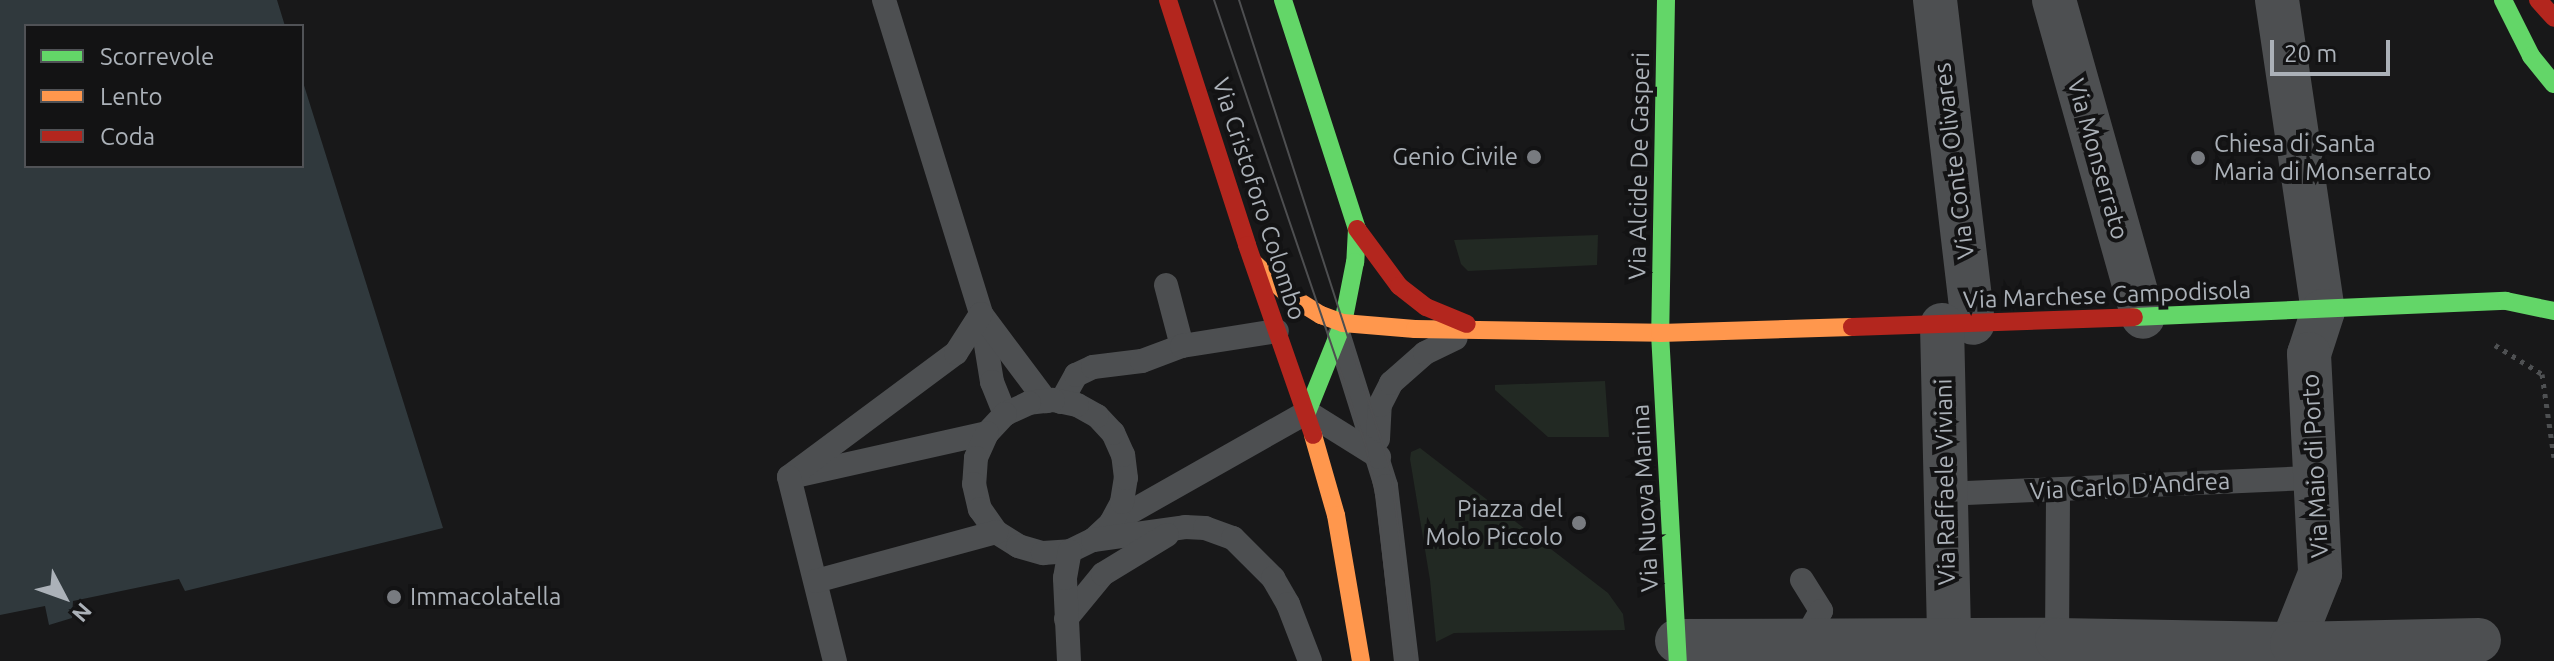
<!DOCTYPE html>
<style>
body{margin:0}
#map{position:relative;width:2554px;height:661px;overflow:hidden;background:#181819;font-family:Ubuntu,sans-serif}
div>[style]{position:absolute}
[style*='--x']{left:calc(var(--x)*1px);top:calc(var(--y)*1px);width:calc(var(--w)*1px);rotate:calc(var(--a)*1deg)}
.green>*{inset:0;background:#222923}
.water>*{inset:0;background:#30393d}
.path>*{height:5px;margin-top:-2.5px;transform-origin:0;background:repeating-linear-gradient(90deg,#4e5052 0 4px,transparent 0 10px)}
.lane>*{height:24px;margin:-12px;padding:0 12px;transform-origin:12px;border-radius:12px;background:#4d4f51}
.street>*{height:44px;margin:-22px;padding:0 22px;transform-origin:22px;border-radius:22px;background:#4d4f51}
.fast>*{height:18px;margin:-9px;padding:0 9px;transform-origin:9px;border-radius:9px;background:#63d668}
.slow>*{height:18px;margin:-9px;padding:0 9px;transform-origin:9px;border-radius:9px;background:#ff974d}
.jam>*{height:18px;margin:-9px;padding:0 9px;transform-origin:9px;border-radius:9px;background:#b3261e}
.tram>*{height:2px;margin:-1px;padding:0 1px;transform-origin:1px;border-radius:1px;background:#4e4f51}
.dots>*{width:22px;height:22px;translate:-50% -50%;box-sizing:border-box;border:4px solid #131314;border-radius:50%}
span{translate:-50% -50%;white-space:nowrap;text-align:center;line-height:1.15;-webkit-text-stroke:8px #131314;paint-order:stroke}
.poi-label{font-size:24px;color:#abb1b8}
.left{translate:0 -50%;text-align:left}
.right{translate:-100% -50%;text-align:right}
.street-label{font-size:24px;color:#abb1b8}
.legend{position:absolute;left:24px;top:24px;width:280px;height:144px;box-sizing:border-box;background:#131314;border:2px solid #505256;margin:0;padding:10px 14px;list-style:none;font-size:24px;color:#abb1b8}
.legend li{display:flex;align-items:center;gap:16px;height:40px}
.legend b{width:40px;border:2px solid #505256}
.north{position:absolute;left:24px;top:557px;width:80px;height:80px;-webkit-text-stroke:6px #131314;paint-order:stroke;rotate:131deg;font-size:22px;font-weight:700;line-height:32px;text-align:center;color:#abb1b8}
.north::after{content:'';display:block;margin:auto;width:28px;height:36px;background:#abb1b8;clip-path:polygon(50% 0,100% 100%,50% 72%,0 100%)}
.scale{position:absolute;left:2270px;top:40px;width:120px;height:36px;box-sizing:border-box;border:4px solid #abb1b8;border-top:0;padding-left:10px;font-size:24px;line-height:28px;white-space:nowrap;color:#abb1b8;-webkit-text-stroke:6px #131314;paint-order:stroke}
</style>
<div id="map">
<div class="green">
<i style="clip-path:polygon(1598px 235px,1597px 265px,1468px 271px,1461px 264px,1454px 240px)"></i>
<i style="clip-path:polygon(1605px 381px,1609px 437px,1548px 437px,1495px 390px,1495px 385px)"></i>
<i style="clip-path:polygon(1420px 448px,1608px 593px,1623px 614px,1625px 630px,1454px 633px,1436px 642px,1430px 580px,1410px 459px,1411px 452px)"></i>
</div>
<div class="water">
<i style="clip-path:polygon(0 0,277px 0,285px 26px,26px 26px,26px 166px,302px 166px,302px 79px,443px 528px,185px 591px,179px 579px,73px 601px,72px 618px,49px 625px,45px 606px,0 615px)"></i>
</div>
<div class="path">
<i style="--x:2495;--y:345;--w:55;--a:31.7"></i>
<i style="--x:2542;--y:374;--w:84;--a:81.8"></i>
</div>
<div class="lane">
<i style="--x:884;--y:0;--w:329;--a:72.8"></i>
<i style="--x:981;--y:314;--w:69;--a:80.8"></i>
<i style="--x:992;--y:382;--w:35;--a:68"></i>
<i style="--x:1166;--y:285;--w:63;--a:75.3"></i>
<i style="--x:981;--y:314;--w:109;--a:53.2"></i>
<i style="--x:1339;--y:336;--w:157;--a:72.6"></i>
<i style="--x:1386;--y:486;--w:176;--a:83.2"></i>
<i style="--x:1061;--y:402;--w:31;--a:-61"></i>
<i style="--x:1076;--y:375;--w:19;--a:-25"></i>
<i style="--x:1093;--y:367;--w:49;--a:-7"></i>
<i style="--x:1142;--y:361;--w:43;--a:-20.6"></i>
<i style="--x:1182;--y:346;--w:96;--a:-9"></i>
<i style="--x:1378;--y:439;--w:34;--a:-87"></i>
<i style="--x:1380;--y:405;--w:25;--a:-63"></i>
<i style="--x:1391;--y:383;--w:45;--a:-41.4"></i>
<i style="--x:1425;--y:353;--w:34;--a:-26"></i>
<i style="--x:795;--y:476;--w:197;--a:-12.6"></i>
<i style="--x:789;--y:477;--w:208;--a:-36.6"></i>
<i style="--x:956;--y:353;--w:46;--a:-57.3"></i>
<i style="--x:789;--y:477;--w:190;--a:76"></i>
<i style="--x:1944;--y:494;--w:372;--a:-2.5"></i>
<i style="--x:1111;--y:523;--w:225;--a:-29.5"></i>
<i style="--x:1307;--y:412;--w:85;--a:32"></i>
<i style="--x:1093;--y:540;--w:25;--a:-43"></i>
<i style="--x:1111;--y:523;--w:24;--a:-62"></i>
<i style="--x:1122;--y:502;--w:24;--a:-81"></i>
<i style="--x:1126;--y:478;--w:23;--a:-97"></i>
<i style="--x:1123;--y:455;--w:24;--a:-114"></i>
<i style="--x:1113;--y:433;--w:23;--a:-133"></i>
<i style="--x:1097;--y:416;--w:23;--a:-151"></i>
<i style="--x:1077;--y:405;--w:25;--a:-168"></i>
<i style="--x:1053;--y:400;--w:24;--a:173"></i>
<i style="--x:1029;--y:403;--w:26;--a:155"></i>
<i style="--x:1005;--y:414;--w:26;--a:133"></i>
<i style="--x:987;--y:433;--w:27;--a:114"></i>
<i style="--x:976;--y:458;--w:26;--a:94"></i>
<i style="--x:974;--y:484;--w:26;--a:77"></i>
<i style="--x:980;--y:509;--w:28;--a:55"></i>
<i style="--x:996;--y:532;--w:26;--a:32"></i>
<i style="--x:1018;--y:546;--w:26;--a:16"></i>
<i style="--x:1043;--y:553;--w:27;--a:-4"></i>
<i style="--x:1070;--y:551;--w:25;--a:-26"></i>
<i style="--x:1093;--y:540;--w:93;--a:-8"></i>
<i style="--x:1185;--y:527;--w:20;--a:3"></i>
<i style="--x:1205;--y:528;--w:30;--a:20"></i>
<i style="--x:1233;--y:538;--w:57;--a:45"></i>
<i style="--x:1273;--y:578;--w:30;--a:60"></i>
<i style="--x:1288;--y:604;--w:61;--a:68.9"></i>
<i style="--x:1802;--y:580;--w:36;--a:58"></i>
<i style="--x:1821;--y:611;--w:34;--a:120"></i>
<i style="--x:816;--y:581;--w:187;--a:-15.2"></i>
<i style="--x:1066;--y:619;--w:58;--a:-50.6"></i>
<i style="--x:1103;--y:574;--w:75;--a:-31.4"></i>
<i style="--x:2057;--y:640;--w:150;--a:-89.6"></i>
<i style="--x:1069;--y:661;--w:83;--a:-92.8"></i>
<i style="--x:1065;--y:578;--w:27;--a:-80"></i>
</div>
<div class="street">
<i style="--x:1935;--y:0;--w:325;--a:83.3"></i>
<i style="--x:2054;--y:0;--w:329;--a:74.3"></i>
<i style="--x:2277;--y:0;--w:314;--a:81.6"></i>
<i style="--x:2323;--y:311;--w:45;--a:108"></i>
<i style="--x:2309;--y:354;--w:220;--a:87.1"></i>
<i style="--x:2320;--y:574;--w:75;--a:111.8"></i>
<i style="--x:2292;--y:644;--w:17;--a:93"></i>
<i style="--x:1942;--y:325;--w:315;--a:88.7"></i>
<i style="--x:1677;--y:641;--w:380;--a:-0.2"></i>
<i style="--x:2057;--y:640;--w:235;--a:1"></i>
<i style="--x:2292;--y:644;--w:187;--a:-1.2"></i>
</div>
<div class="fast">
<i style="--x:1283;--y:0;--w:241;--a:72.1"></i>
<i style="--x:1357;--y:229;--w:33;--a:93"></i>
<i style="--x:1355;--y:262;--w:62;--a:101.1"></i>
<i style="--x:1343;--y:323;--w:96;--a:112"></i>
<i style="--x:1666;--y:0;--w:333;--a:91"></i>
<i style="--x:1660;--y:333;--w:328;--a:86.9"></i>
<i style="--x:2503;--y:0;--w:63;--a:63.4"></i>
<i style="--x:2531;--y:56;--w:36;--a:51"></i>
<i style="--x:2134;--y:317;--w:372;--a:-2.5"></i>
<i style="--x:2506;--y:301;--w:49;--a:11.8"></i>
</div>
<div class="slow">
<i style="--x:1254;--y:263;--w:45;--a:43.2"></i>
<i style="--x:1287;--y:294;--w:40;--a:32"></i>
<i style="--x:1321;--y:315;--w:23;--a:20"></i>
<i style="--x:1343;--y:323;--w:72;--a:4.8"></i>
<i style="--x:1415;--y:329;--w:245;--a:0.9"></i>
<i style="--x:1660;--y:333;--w:192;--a:-1.8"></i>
<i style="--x:1313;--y:435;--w:83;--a:74"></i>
<i style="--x:1336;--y:515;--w:148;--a:80.3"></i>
</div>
<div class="jam">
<i style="--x:1168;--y:0;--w:257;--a:72.1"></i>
<i style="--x:1247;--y:245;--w:201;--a:70.8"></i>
<i style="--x:2538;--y:0;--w:24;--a:48"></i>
<i style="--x:1357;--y:229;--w:71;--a:53.6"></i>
<i style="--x:1399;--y:286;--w:34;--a:38"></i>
<i style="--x:1426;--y:307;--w:44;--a:22.5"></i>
<i style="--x:1852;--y:327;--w:282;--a:-2"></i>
</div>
<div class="tram">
<i style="--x:1214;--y:0;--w:472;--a:71.2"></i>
<i style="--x:1366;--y:447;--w:53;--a:78.1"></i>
<i style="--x:1377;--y:499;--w:163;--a:83.7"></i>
<i style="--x:1239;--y:0;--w:495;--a:72.1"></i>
<i style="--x:1391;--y:471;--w:192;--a:82.8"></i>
</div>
<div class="dots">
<i style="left:1534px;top:157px;background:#787b80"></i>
<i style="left:2198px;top:158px;background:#787b80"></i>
<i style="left:1579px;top:523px;background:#787b80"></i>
<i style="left:394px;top:597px;background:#787b80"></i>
</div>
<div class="poi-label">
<span class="left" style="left:2214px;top:158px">Chiesa di Santa<br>Maria di Monserrato</span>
<span class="right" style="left:1518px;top:157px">Genio Civile</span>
<span class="right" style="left:1563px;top:523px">Piazza del<br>Molo Piccolo</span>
<span class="left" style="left:410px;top:597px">Immacolatella</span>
</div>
<div class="street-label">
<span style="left:2098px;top:159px;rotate:74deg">Via Monserrato</span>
<span style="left:1954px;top:161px;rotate:-97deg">Via Conte Olivares</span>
<span style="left:1639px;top:166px;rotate:-89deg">Via Alcide De Gasperi</span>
<span style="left:1259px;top:199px;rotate:72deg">Via Cristoforo Colombo</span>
<span style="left:2107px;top:295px;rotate:-2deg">Via Marchese Campodisola</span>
<span style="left:2315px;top:466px;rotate:-93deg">Via Maio di Porto</span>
<span style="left:1945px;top:482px;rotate:-91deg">Via Raffaele Viviani</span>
<span style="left:2130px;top:486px;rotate:-3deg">Via Carlo D'Andrea</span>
<span style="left:1645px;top:498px;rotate:-93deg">Via Nuova Marina</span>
</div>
<ul class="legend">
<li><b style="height:10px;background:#63d668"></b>Scorrevole</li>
<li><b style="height:10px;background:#ff974d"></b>Lento</li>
<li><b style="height:10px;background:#b3261e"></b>Coda</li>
</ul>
<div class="north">N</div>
<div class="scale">20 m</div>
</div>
